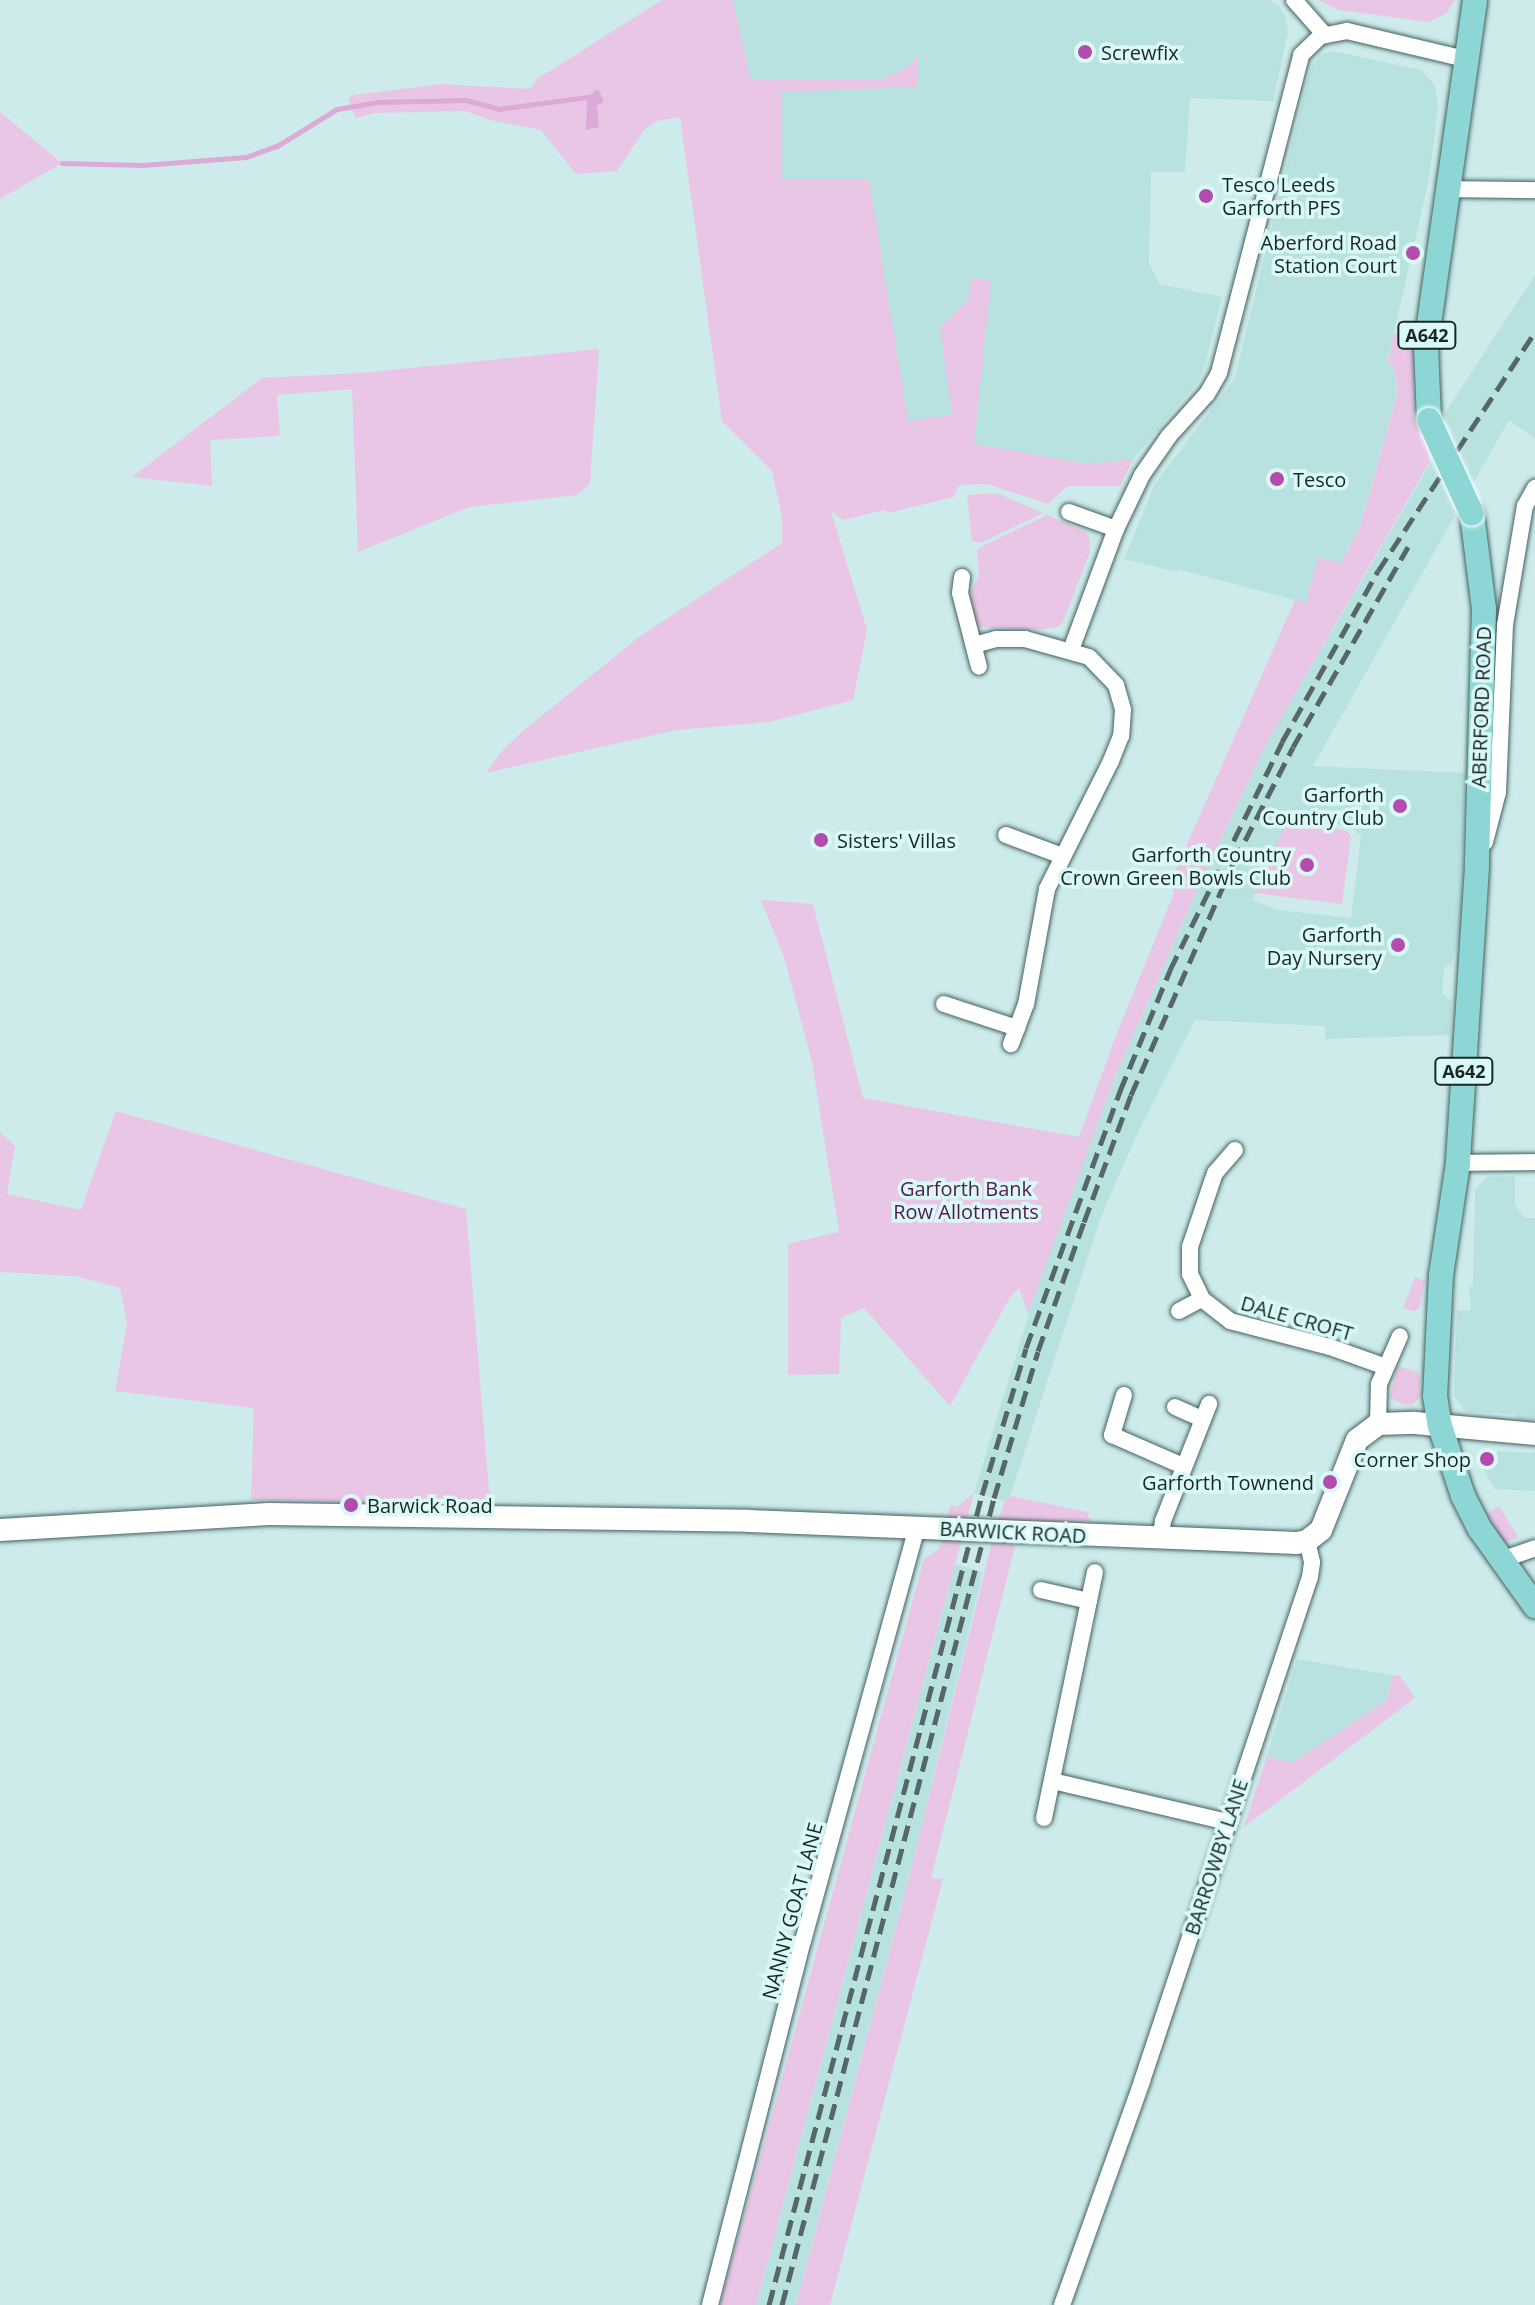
<!DOCTYPE html>
<style>
body{margin:0}
#map{position:relative;width:1535px;height:2305px;overflow:hidden;background:#ccebea;font-family:"Open Sans",sans-serif}
div>[style]{position:absolute}
[style*='--x']{left:calc(var(--x)*1px);top:calc(var(--y)*1px);width:calc(var(--w)*1px);rotate:calc(var(--a)*1deg)}
.built>*{inset:0;background:#b8e2e0}
.green>*{inset:0;background:#eac6e6}
.water>*{inset:0;background:#dcaad7}
.stream>*{height:5px;margin:-2.5px;padding:0 2.5px;transform-origin:2.5px;border-radius:2.5px;background:#dcaad7}
.roads{filter:drop-shadow(0 0 2px #456160) drop-shadow(0 0 2px #456160)}
.street>*{height:16px;margin:-8px;padding:0 8px;transform-origin:8px;border-radius:8px;background:#fff}
.secondary>*{height:22px;margin:-11px;padding:0 11px;transform-origin:11px;border-radius:11px;background:#fff}
.primary>*{height:24px;margin:-12px;padding:0 12px;transform-origin:12px;border-radius:12px;background:#8cd7d6}
.rail>*{height:5px;margin-top:-2.5px;transform-origin:0;background:repeating-linear-gradient(90deg,#556767 0 16px,transparent 0 24px)}
.bridges{filter:drop-shadow(0 0 2px #fff) drop-shadow(0 0 2px #fff)}
.primary-bridge>*{height:24px;margin:-12px;padding:0 12px;transform-origin:12px;border-radius:12px;background:#8cd7d6}
.dots>*{width:22px;height:22px;translate:-50% -50%;box-sizing:border-box;border:4px solid #d9f9f7;border-radius:50%}
span{translate:-50% -50%;white-space:nowrap;text-align:center;line-height:1.15;-webkit-text-stroke:7px #d9f9f7;paint-order:stroke}
.shield-label span{padding:2px 6px;background:#d9f9f7;border:2px solid;border-radius:6px;-webkit-text-stroke-width:0}
.shield-label{font-size:18px;color:#1b2727;font-weight:700}
.poi-label{font-size:20px;color:#1b2727}
.left{translate:0 -50%;text-align:left}
.right{translate:-100% -50%;text-align:right}
.street-label{font-size:20px;color:#1b2727}
.park-label{font-size:20px;color:#531950}
</style>
<div id="map">
<div class="built">
<i style="clip-path:polygon(728px 0,1269px 0,1279px 6px,1286px 18px,1288px 32px,1273px 101px,1190px 98px,1185px 172px,1151px 172px,1149px 263px,1159px 284px,1222px 297px,1204px 368px,1197px 383px,1133px 459px,1088px 464px,974px 445px,970px 484px,818px 511px)"></i>
<i style="clip-path:polygon(1333px 51px,1421px 70px,1435px 85px,1438px 108px,1429px 179px,1387px 363px,1393px 365px,1398px 391px,1360px 527px,1341px 563px,1306px 603px,1178px 569px,1177px 572px,1124px 559px,1155px 484px,1235px 378px,1307px 81px,1313px 64px,1321px 55px)"></i>
<i style="clip-path:polygon(evenodd,1535px 275px,1535px 439px,1509px 420px,1313px 766px,1465px 773px,1460px 933px,1452px 963px,1444px 968px,1442px 993px,1452px 1002px,1450px 1035px,1325px 1039px,1325px 1026px,1195px 1020px,1137px 1134px,1101px 1217px,1010px 1496px,1005px 1501px,974px 1493px,1043px 1268px,1114px 1079px,1201px 881px,1267px 742px,1448px 434px,1441px 419px,1535px 275px,1290px 816px,1348px 826px,1361px 836px,1351px 918px,1278px 910px,1252px 900px,1290px 816px)"></i>
<i style="clip-path:polygon(1515px 1176px,1515px 1205px,1525px 1218px,1535px 1218px,1535px 1420px,1516px 1419px,1515px 1414px,1466px 1412px,1454px 1396px,1457px 1311px,1471px 1310px,1469px 1287px,1473px 1286px,1475px 1190px,1487px 1177px)"></i>
<i style="clip-path:polygon(1497px 1451px,1535px 1453px,1535px 1491px,1495px 1489px,1477px 1459px,1480px 1453px,1496px 1454px)"></i>
<i style="clip-path:polygon(955px 1564px,983px 1572px,909px 1878px,796px 2305px,756px 2305px)"></i>
<i style="clip-path:polygon(1297px 1659px,1392px 1675px,1387px 1700px,1292px 1763px,1267px 1756px)"></i>
</div>
<div class="green">
<i style="clip-path:polygon(662px 0,733px 0,749px 75px,753px 79px,883px 79px,909px 66px,917px 55px,917px 87px,781px 92px,782px 180px,869px 179px,908px 421px,952px 415px,940px 327px,968px 300px,971px 277px,991px 281px,974px 444px,1088px 464px,1133px 459px,1120px 486px,1068px 486px,1048px 504px,987px 484px,958px 485px,954px 497px,888px 513px,884px 510px,843px 520px,831px 511px,867px 630px,853px 700px,769px 722px,676px 730px,486px 773px,503px 750px,523px 731px,639px 637px,782px 543px,782px 517px,772px 471px,722px 421px,680px 117px,657px 121px,644px 130px,617px 171px,576px 174px,541px 130px,494px 121px,465px 111px,375px 113px,355px 118px,348px 99px,353px 95px,442px 84px,531px 89px,537px 79px)"></i>
<i style="clip-path:polygon(1318px 0,1455px 0,1446px 14px,1429px 22px,1339px 10px)"></i>
<i style="clip-path:polygon(0 112px,62px 163px,0 199px)"></i>
<i style="clip-path:polygon(1394px 333px,1414px 336px,1413px 414px,1431px 460px,1267px 742px,1201px 881px,1114px 1079px,1028px 1314px,1019px 1288px,1009px 1299px,950px 1406px,864px 1308px,841px 1318px,839px 1374px,788px 1375px,788px 1244px,839px 1232px,812px 1062px,784px 957px,761px 900px,813px 904px,863px 1098px,1079px 1137px,1115px 1038px,1174px 893px,1170px 883px,1295px 600px,1306px 603px,1318px 557px,1341px 563px,1360px 527px,1398px 391px,1393px 365px,1387px 364px)"></i>
<i style="clip-path:polygon(599px 349px,590px 484px,577px 495px,469px 507px,358px 552px,352px 389px,277px 395px,280px 436px,210px 440px,212px 486px,132px 477px,262px 378px,360px 373px)"></i>
<i style="clip-path:polygon(997px 493px,1043px 513px,981px 543px,972px 541px,967px 495px)"></i>
<i style="clip-path:polygon(1047px 515px,1086px 532px,1090px 540px,1090px 552px,1063px 622px,1058px 627px,1038px 630px,981px 627px,975px 622px,970px 594px,979px 576px,977px 549px)"></i>
<i style="clip-path:polygon(1288px 820px,1347px 831px,1351px 836px,1342px 904px,1254px 893px)"></i>
<i style="clip-path:polygon(116px 1111px,466px 1209px,490px 1503px,251px 1500px,254px 1408px,115px 1391px,127px 1323px,120px 1288px,75px 1276px,0 1272px,0 1132px,15px 1146px,7px 1194px,81px 1210px)"></i>
<i style="clip-path:polygon(1415px 1277px,1425px 1281px,1419px 1309px,1413px 1311px,1403px 1308px)"></i>
<i style="clip-path:polygon(1397px 1366px,1417px 1372px,1420px 1377px,1419px 1398px,1413px 1404px,1404px 1405px,1390px 1397px)"></i>
<i style="clip-path:polygon(974px 1493px,756px 2305px,720px 2305px,924px 1559px,939px 1549px,950px 1505px,957px 1507px)"></i>
<i style="clip-path:polygon(1010px 1496px,1087px 1512px,1090px 1521px,998px 1521px,1005px 1501px)"></i>
<i style="clip-path:polygon(1499px 1506px,1518px 1537px,1506px 1542px,1501px 1541px,1487px 1514px)"></i>
<i style="clip-path:polygon(993px 1538px,1015px 1546px,931px 1878px,943px 1879px,830px 2305px,796px 2305px,909px 1878px)"></i>
<i style="clip-path:polygon(1392px 1675px,1400px 1676px,1415px 1698px,1244px 1827px,1267px 1756px,1292px 1763px,1387px 1700px)"></i>
</div>
<div class="water">
<i style="clip-path:polygon(598px 89px,604px 101px,597px 106px,599px 127px,586px 130px,587px 97px)"></i>
</div>
<div class="stream">
<i style="--x:62;--y:163;--w:81;--a:1.4"></i>
<i style="--x:143;--y:165;--w:103;--a:-4.4"></i>
<i style="--x:246;--y:157;--w:33;--a:-20"></i>
<i style="--x:277;--y:146;--w:70;--a:-31.7"></i>
<i style="--x:337;--y:109;--w:42;--a:-9.7"></i>
<i style="--x:378;--y:102;--w:88;--a:-1.3"></i>
<i style="--x:466;--y:100;--w:34;--a:15"></i>
<i style="--x:499;--y:109;--w:89;--a:-7.8"></i>
</div>
<div class="roads">
<div class="street">
<i style="--x:1294;--y:0;--w:47;--a:48.5"></i>
<i style="--x:1448;--y:189;--w:87;--a:0.7"></i>
<i style="--x:1069;--y:512;--w:50;--a:19.9"></i>
<i style="--x:962;--y:577;--w:16;--a:97"></i>
<i style="--x:960;--y:593;--w:76;--a:75.6"></i>
<i style="--x:974;--y:645;--w:23;--a:-15"></i>
<i style="--x:996;--y:639;--w:29;--a:0"></i>
<i style="--x:1025;--y:639;--w:66;--a:15.7"></i>
<i style="--x:1089;--y:657;--w:39;--a:46"></i>
<i style="--x:1116;--y:685;--w:26;--a:74"></i>
<i style="--x:1123;--y:710;--w:26;--a:94"></i>
<i style="--x:1121;--y:736;--w:27;--a:112"></i>
<i style="--x:1111;--y:761;--w:143;--a:116.6"></i>
<i style="--x:1047;--y:889;--w:117;--a:100.3"></i>
<i style="--x:1026;--y:1004;--w:43;--a:110.6"></i>
<i style="--x:1071;--y:650;--w:129;--a:-69.6"></i>
<i style="--x:1116;--y:529;--w:60;--a:-64.3"></i>
<i style="--x:1142;--y:475;--w:47;--a:-55.3"></i>
<i style="--x:1169;--y:436;--w:57;--a:-47.9"></i>
<i style="--x:1207;--y:394;--w:24;--a:-60"></i>
<i style="--x:1219;--y:373;--w:328;--a:-75.5"></i>
<i style="--x:1301;--y:55;--w:28;--a:-44"></i>
<i style="--x:1321;--y:36;--w:26;--a:-11"></i>
<i style="--x:1347;--y:31;--w:121;--a:13.3"></i>
<i style="--x:1006;--y:835;--w:60;--a:20.6"></i>
<i style="--x:1485;--y:842;--w:52;--a:-75.4"></i>
<i style="--x:1498;--y:792;--w:167;--a:-87.6"></i>
<i style="--x:1505;--y:625;--w:121;--a:-80.5"></i>
<i style="--x:1525;--y:506;--w:21;--a:-61"></i>
<i style="--x:944;--y:1004;--w:77;--a:18.2"></i>
<i style="--x:1235;--y:1150;--w:30;--a:131"></i>
<i style="--x:1215;--y:1173;--w:78;--a:108.7"></i>
<i style="--x:1190;--y:1247;--w:27;--a:90"></i>
<i style="--x:1190;--y:1274;--w:28;--a:64"></i>
<i style="--x:1202;--y:1299;--w:36;--a:38"></i>
<i style="--x:1230;--y:1321;--w:103;--a:14.6"></i>
<i style="--x:1330;--y:1347;--w:59;--a:19.7"></i>
<i style="--x:1458;--y:1163;--w:77;--a:-0.7"></i>
<i style="--x:1179;--y:1311;--w:26;--a:-28"></i>
<i style="--x:1124;--y:1395;--w:42;--a:106.7"></i>
<i style="--x:1112;--y:1435;--w:77;--a:23.6"></i>
<i style="--x:1175;--y:1407;--w:30;--a:24"></i>
<i style="--x:1378;--y:1424;--w:40;--a:-88.6"></i>
<i style="--x:1379;--y:1384;--w:52;--a:-66.4"></i>
<i style="--x:1161;--y:1539;--w:18;--a:-84"></i>
<i style="--x:1163;--y:1521;--w:126;--a:-68.5"></i>
<i style="--x:1501;--y:1560;--w:36;--a:-19"></i>
<i style="--x:1041;--y:1590;--w:49;--a:12.9"></i>
<i style="--x:1053;--y:1781;--w:180;--a:13.2"></i>
<i style="--x:1044;--y:1818;--w:251;--a:-78.3"></i>
<i style="--x:710;--y:2305;--w:376;--a:-75.7"></i>
<i style="--x:803;--y:1941;--w:428;--a:-74.6"></i>
<i style="--x:1062;--y:2305;--w:238;--a:-70.3"></i>
<i style="--x:1142;--y:2081;--w:531;--a:-71.57"></i>
<i style="--x:1310;--y:1577;--w:15;--a:-82"></i>
<i style="--x:1312;--y:1562;--w:22;--a:-103"></i>
</div>
<div class="secondary">
<i style="--x:0;--y:1530;--w:269;--a:-3.4"></i>
<i style="--x:269;--y:1514;--w:480;--a:0.8"></i>
<i style="--x:749;--y:1521;--w:548;--a:2.3"></i>
<i style="--x:1297;--y:1543;--w:10;--a:-11"></i>
<i style="--x:1307;--y:1541;--w:18;--a:-38"></i>
<i style="--x:1321;--y:1530;--w:97;--a:-68.2"></i>
<i style="--x:1357;--y:1440;--w:26;--a:-37"></i>
<i style="--x:1378;--y:1424;--w:37;--a:-2"></i>
<i style="--x:1415;--y:1423;--w:121;--a:5.2"></i>
</div>
<div class="primary">
<i style="--x:1429;--y:420;--w:75;--a:-92.3"></i>
<i style="--x:1426;--y:345;--w:348;--a:-81.9"></i>
<i style="--x:1472;--y:514;--w:96;--a:82.8"></i>
<i style="--x:1484;--y:609;--w:258;--a:91.6"></i>
<i style="--x:1477;--y:867;--w:297;--a:93.7"></i>
<i style="--x:1458;--y:1163;--w:113;--a:98.6"></i>
<i style="--x:1441;--y:1275;--w:121;--a:92.8"></i>
<i style="--x:1435;--y:1396;--w:30;--a:81"></i>
<i style="--x:1440;--y:1426;--w:74;--a:71.8"></i>
<i style="--x:1463;--y:1496;--w:37;--a:63"></i>
<i style="--x:1480;--y:1529;--w:95;--a:54.5"></i>
</div>
</div>
<div class="rail">
<i style="--x:769;--y:2305;--w:838;--a:-75.27"></i>
<i style="--x:982;--y:1495;--w:153;--a:-73.3"></i>
<i style="--x:1026;--y:1348;--w:274;--a:-69.9"></i>
<i style="--x:1120;--y:1091;--w:131;--a:-67.5"></i>
<i style="--x:1170;--y:970;--w:254;--a:-63.8"></i>
<i style="--x:1282;--y:742;--w:196;--a:-60.7"></i>
<i style="--x:1378;--y:571;--w:286;--a:-56.7"></i>
<i style="--x:782;--y:2305;--w:834;--a:-75.28"></i>
<i style="--x:994;--y:1498;--w:153;--a:-73.3"></i>
<i style="--x:1038;--y:1351;--w:137;--a:-70.4"></i>
<i style="--x:1084;--y:1222;--w:135;--a:-69.7"></i>
<i style="--x:1131;--y:1095;--w:255;--a:-66.2"></i>
<i style="--x:1234;--y:862;--w:129;--a:-62.8"></i>
<i style="--x:1293;--y:747;--w:231;--a:-60.1"></i>
</div>
<div class="bridges">
<div class="primary-bridge">
<i style="--x:1429;--y:420;--w:103;--a:65.4"></i>
</div>
</div>
<div class="dots">
<i style="left:1085px;top:52px;background:#b44caf"></i>
<i style="left:1206px;top:196px;background:#b44caf"></i>
<i style="left:1413px;top:253px;background:#b44caf"></i>
<i style="left:1277px;top:479px;background:#b44caf"></i>
<i style="left:1400px;top:806px;background:#b44caf"></i>
<i style="left:821px;top:840px;background:#b44caf"></i>
<i style="left:1307px;top:865px;background:#b44caf"></i>
<i style="left:1398px;top:945px;background:#b44caf"></i>
<i style="left:1487px;top:1459px;background:#b44caf"></i>
<i style="left:1330px;top:1482px;background:#b44caf"></i>
<i style="left:351px;top:1505px;background:#b44caf"></i>
</div>
<div class="shield-label">
<span style="left:1427px;top:335px">A642</span>
<span style="left:1464px;top:1071px">A642</span>
</div>
<div class="poi-label">
<span class="left" style="left:1101px;top:52px">Screwfix</span>
<span class="left" style="left:1222px;top:196px">Tesco Leeds<br>Garforth PFS</span>
<span class="right" style="left:1397px;top:254px">Aberford Road<br>Station Court</span>
<span class="left" style="left:1293px;top:479px">Tesco</span>
<span class="right" style="left:1384px;top:806px">Garforth<br>Country Club</span>
<span class="left" style="left:837px;top:840px">Sisters' Villas</span>
<span class="right" style="left:1291px;top:866px">Garforth Country<br>Crown Green Bowls Club</span>
<span class="right" style="left:1382px;top:946px">Garforth<br>Day Nursery</span>
<span class="right" style="left:1471px;top:1459px">Corner Shop</span>
<span class="right" style="left:1314px;top:1482px">Garforth Townend</span>
<span class="left" style="left:367px;top:1505px">Barwick Road</span>
</div>
<div class="street-label">
<span style="left:1481px;top:707px;rotate:-88deg">ABERFORD ROAD</span>
<span style="left:1297px;top:1318px;rotate:16deg">DALE CROFT</span>
<span style="left:1013px;top:1532px;rotate:3deg">BARWICK ROAD</span>
<span style="left:1216px;top:1857px;rotate:-72deg">BARROWBY LANE</span>
<span style="left:792px;top:1911px;rotate:-75deg">NANNY GOAT LANE</span>
</div>
<div class="park-label">
<span style="left:966px;top:1200px">Garforth Bank<br>Row Allotments</span>
</div>
</div>
